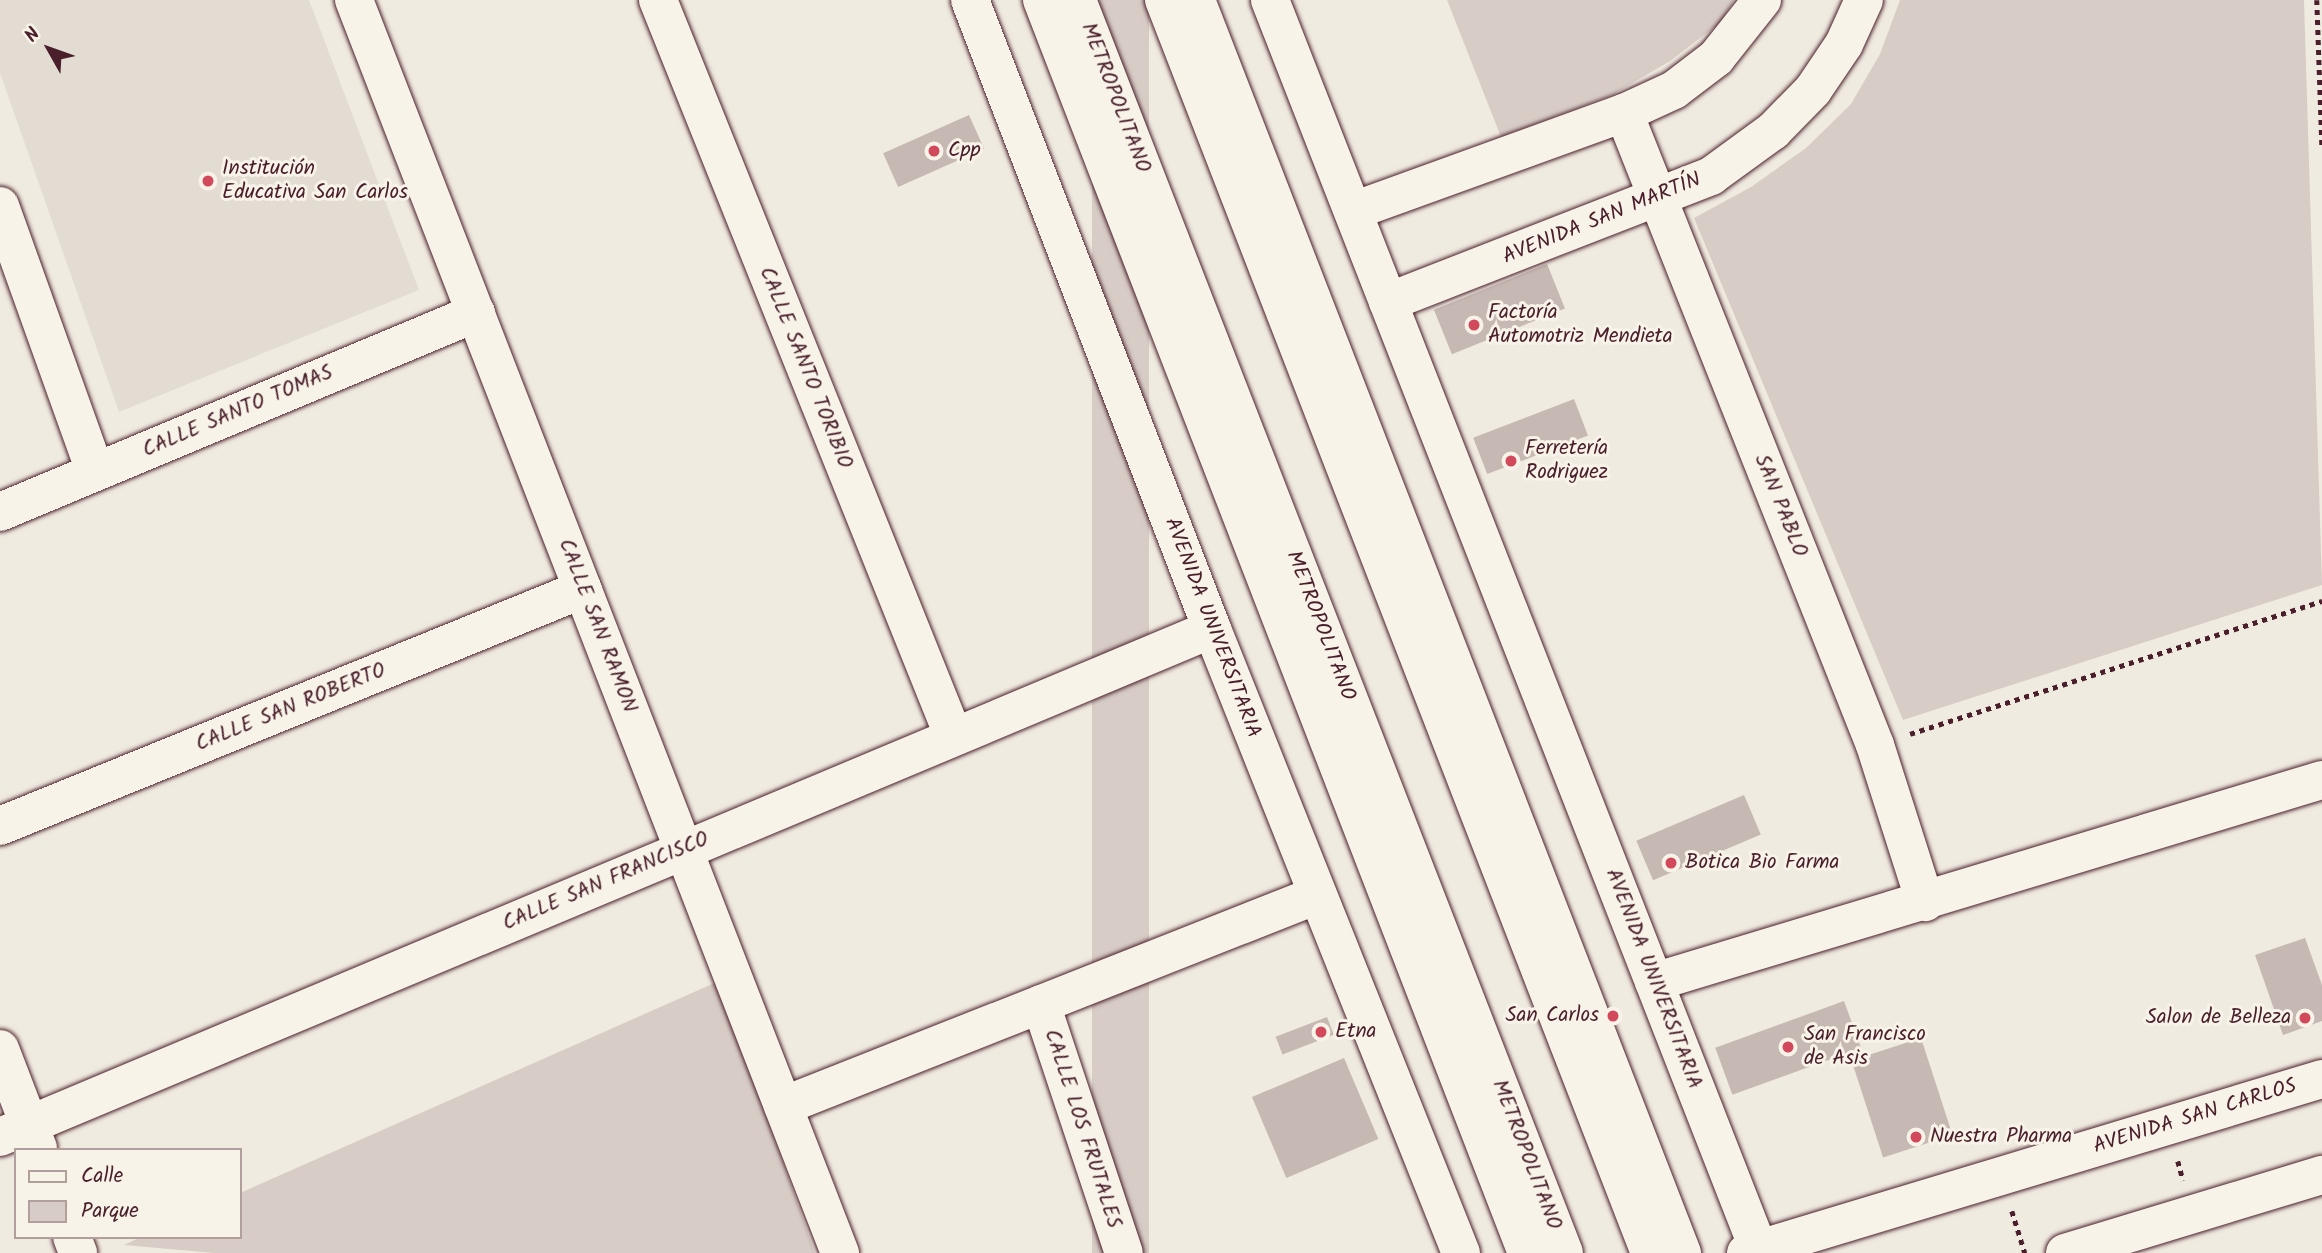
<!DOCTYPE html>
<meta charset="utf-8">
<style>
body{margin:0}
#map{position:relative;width:2322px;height:1253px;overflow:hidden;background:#f0ebe0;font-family:Kalam,sans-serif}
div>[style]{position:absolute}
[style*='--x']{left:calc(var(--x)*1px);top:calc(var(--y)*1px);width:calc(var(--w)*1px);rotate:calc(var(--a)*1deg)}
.built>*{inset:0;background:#e3dcd2}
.green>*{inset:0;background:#d8cdc6;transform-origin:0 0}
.building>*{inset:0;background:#c6b8b3;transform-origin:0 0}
.path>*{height:4.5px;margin-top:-2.25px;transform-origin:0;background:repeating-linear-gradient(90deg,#4a1f2b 0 5px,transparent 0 10px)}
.roads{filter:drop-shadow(0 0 2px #4a1f2b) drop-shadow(0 0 2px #4a1f2b)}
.minor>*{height:38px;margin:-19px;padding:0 19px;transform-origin:19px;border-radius:19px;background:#f7f3e8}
.major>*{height:38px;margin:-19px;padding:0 19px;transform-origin:19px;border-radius:19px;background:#f7f3e8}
.dots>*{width:19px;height:19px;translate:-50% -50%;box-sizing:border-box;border:4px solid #f7f3e8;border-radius:50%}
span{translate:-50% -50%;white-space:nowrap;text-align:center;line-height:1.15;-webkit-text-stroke:6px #f7f3e8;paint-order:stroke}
.street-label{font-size:21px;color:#4a1f2b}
.poi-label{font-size:21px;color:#4a1f2b}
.left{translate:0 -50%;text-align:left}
.right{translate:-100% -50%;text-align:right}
.legend{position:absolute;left:14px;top:1148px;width:228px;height:91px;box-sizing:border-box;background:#f7f3e8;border:2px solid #b29e9c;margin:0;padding:9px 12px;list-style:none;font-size:21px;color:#4a1f2b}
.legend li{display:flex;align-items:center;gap:14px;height:35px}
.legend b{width:35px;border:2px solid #b29e9c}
.north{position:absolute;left:14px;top:14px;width:70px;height:70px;-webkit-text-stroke:5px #f7f3e8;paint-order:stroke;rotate:310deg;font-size:19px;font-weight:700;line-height:28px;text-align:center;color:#4a1f2b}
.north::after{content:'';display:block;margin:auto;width:24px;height:32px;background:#4a1f2b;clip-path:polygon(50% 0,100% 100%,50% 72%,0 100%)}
</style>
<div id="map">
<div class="built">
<i style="clip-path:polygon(0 0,309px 0,419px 290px,119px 412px,0 73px)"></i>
</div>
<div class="green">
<i style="left:1092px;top:0;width:57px;height:1339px"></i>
<i style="clip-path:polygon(1447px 0,1734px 0,1721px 22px,1670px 61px,1612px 95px,1501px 137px)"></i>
<i style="clip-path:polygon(1900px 0,2304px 0,2322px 585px,1903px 720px,1694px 218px,1751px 187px,1806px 148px,1851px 104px,1880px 54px)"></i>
<i style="clip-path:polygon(719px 981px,815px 1253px,214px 1253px,124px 1245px,141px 1237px,240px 1237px,240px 1193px)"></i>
</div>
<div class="building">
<i style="left:969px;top:115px;width:37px;height:94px;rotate:66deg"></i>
<i style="left:1547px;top:264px;width:48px;height:122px;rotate:68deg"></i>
<i style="left:1574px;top:399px;width:39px;height:108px;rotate:69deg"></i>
<i style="left:1744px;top:795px;width:43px;height:117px;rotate:67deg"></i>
<i style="clip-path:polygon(2305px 938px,2322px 985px,2322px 1021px,2283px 1035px,2255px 955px)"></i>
<i style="left:1844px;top:1001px;width:50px;height:137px;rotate:70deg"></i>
<i style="left:1327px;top:1017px;width:19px;height:55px;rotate:69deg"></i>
<i style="left:1921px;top:1038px;width:102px;height:73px;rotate:72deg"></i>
<i style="left:1344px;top:1058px;width:88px;height:100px;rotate:67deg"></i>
</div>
<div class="path">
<i style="--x:2317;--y:0;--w:146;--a:88"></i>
<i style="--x:1910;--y:734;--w:433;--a:-17.9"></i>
<i style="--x:2178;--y:1161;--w:20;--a:75"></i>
<i style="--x:2012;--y:1211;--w:44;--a:72.8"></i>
</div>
<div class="roads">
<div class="minor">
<i style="--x:354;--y:0;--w:1344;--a:68.8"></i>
<i style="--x:658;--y:0;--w:792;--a:68.13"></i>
<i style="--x:970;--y:0;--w:674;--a:68.96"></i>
<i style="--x:1212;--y:629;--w:672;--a:68.25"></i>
<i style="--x:1077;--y:0;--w:1344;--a:68.76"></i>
<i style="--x:1164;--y:0;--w:1344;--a:68.8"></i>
<i style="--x:1270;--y:0;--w:1345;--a:68.64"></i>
<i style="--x:1624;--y:113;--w:680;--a:68.34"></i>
<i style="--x:1875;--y:745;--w:165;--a:72.3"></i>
<i style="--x:0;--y:206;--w:282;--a:70.3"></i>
<i style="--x:1353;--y:211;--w:288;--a:-19.9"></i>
<i style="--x:1624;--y:113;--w:55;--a:-24.7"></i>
<i style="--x:1674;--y:90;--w:53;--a:-37.3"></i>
<i style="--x:1716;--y:58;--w:74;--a:-51.6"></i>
<i style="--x:1388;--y:302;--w:347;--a:-21.3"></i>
<i style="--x:1711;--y:176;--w:77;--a:-36"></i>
<i style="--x:1773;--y:131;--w:57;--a:-45.7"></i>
<i style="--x:1813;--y:90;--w:55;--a:-56"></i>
<i style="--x:1844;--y:44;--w:48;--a:-65.6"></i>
<i style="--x:0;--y:512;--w:516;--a:-22.69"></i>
<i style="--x:0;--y:826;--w:629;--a:-22.12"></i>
<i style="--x:1654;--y:982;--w:698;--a:-16.83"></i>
<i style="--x:1041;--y:1004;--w:262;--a:71.6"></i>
<i style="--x:0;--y:1049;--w:106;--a:69"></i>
<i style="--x:783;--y:1106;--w:574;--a:-21.56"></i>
<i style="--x:0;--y:1137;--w:1314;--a:-22.74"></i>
<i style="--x:72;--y:1237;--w:17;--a:69"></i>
<i style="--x:1746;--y:1253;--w:602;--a:-16.81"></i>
<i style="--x:2065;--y:1253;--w:269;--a:-16.9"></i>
</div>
<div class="major">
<i style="--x:1042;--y:0;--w:1344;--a:68.84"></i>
<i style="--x:1196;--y:0;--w:1344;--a:68.8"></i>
</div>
</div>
<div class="dots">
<i style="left:934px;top:151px;background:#d1495b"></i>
<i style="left:208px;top:181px;background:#d1495b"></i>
<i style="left:1474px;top:325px;background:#d1495b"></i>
<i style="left:1511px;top:461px;background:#d1495b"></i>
<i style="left:1671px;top:863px;background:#d1495b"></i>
<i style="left:1613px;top:1016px;background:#d1495b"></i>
<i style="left:2305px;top:1018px;background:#d1495b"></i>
<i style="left:1321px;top:1032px;background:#d1495b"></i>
<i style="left:1788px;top:1047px;background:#d1495b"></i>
<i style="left:1916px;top:1137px;background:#d1495b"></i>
</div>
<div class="street-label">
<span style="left:1115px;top:98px;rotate:69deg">METROPOLITANO</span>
<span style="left:1602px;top:219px;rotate:-22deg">AVENIDA SAN MARTÍN</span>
<span style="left:805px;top:368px;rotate:68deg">CALLE SANTO TORIBIO</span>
<span style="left:238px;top:412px;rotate:-23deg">CALLE SANTO TOMAS</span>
<span style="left:1780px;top:506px;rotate:68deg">SAN PABLO</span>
<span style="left:597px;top:626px;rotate:69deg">CALLE SAN RAMON</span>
<span style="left:1320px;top:626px;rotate:69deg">METROPOLITANO</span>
<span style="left:1212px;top:628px;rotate:69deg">AVENIDA UNIVERSITARIA</span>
<span style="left:291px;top:708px;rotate:-22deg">CALLE SAN ROBERTO</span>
<span style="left:606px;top:882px;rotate:-23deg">CALLE SAN FRANCISCO</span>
<span style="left:1653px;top:979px;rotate:69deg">AVENIDA UNIVERSITARIA</span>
<span style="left:2195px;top:1117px;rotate:-17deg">AVENIDA SAN CARLOS</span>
<span style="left:1082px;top:1129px;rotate:72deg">CALLE LOS FRUTALES</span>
<span style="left:1526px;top:1155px;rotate:69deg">METROPOLITANO</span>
</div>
<div class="poi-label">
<span class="left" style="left:948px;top:151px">Cpp</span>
<span class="left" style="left:222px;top:181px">Institución<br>Educativa San Carlos</span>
<span class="left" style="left:1488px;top:325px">Factoría<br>Automotriz Mendieta</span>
<span class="left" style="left:1525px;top:461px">Ferretería<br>Rodriguez</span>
<span class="left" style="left:1685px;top:863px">Botica Bio Farma</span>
<span class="right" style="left:1599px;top:1016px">San Carlos</span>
<span class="right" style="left:2291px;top:1018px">Salon de Belleza</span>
<span class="left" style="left:1335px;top:1032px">Etna</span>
<span class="left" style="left:1804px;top:1047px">San Francisco<br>de Asis</span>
<span class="left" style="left:1930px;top:1137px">Nuestra Pharma</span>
</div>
<ul class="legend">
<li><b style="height:9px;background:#f7f3e8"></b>Calle</li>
<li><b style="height:19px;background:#d8cdc6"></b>Parque</li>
</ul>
<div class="north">N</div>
</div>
